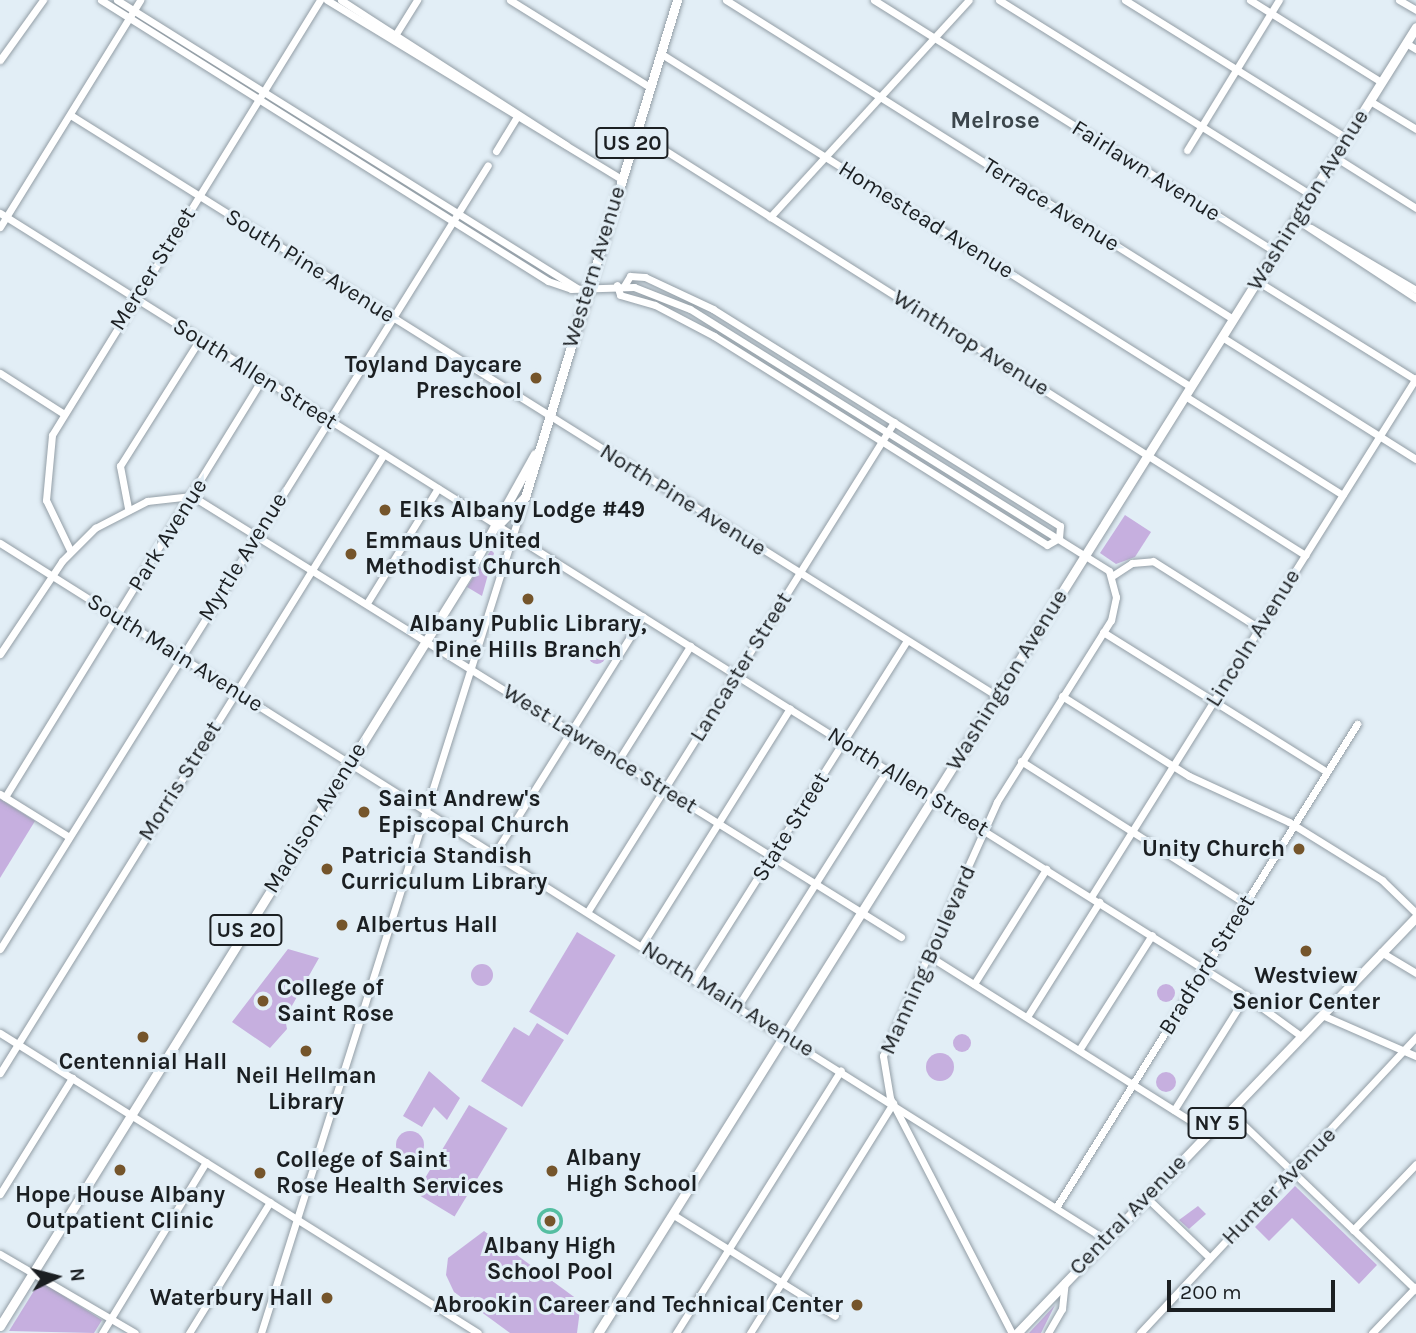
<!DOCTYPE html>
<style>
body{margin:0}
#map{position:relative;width:1416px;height:1333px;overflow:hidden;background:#e2eef6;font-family:Karla,sans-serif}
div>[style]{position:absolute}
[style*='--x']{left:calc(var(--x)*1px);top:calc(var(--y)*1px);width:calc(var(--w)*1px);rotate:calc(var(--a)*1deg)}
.green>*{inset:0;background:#c6afdf;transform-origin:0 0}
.round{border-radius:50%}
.water>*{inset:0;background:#54bea1}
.roads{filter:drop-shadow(0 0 2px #939ea6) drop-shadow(0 0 2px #939ea6)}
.minor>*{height:7px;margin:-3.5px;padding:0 3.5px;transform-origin:3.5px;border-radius:3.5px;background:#fff}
.major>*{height:9px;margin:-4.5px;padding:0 4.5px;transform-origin:4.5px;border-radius:4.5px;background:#fff}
.dots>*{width:19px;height:19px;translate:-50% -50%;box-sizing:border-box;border:4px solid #e2eef6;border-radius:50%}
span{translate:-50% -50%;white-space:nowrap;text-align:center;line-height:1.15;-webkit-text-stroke:6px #e2eef6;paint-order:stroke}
.shield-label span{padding:2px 5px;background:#e2eef6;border:2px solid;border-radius:5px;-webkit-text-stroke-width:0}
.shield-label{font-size:21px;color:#1b1f22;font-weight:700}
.street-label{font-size:23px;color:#1b1f22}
.poi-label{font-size:23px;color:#1b1f22;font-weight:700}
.right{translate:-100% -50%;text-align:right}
.left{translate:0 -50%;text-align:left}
.neighbourhood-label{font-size:24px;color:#3b454b;font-weight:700}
.north{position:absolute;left:21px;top:1242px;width:70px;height:70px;-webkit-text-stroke:5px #e2eef6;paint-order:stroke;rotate:84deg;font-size:19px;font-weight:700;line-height:28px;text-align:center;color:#1b1f22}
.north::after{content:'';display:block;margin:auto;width:24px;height:32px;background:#1b1f22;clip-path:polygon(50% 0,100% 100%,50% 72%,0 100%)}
.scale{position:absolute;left:1167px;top:1280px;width:168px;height:32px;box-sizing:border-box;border:4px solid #1b1f22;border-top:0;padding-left:9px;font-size:21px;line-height:24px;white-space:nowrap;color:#1b1f22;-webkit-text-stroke:5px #e2eef6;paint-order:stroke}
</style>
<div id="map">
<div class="green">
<i style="clip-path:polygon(1125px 515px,1151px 532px,1135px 557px,1116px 564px,1100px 553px)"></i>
<i style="clip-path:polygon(491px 550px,494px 553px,482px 596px,467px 587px)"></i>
<i class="round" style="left:588px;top:646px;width:18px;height:18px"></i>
<i style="clip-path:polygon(0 799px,35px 821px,0 878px)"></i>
<i style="left:577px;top:932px;width:45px;height:93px;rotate:31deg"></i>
<i style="clip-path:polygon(288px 949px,319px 958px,285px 1018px,287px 1029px,270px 1048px,232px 1022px)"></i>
<i class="round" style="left:471px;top:964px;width:22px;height:22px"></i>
<i class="round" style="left:1157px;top:984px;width:18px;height:18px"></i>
<i style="clip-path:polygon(537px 1023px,564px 1040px,522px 1107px,481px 1081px,514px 1027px,529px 1036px)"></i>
<i class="round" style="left:953px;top:1034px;width:18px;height:18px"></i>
<i class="round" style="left:926px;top:1053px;width:28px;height:28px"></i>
<i style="clip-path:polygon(429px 1071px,460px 1098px,447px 1120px,434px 1107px,422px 1127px,403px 1116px)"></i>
<i class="round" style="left:1156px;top:1072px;width:20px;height:20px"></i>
<i style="left:469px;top:1105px;width:45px;height:103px;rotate:31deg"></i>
<i class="round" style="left:396px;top:1131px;width:28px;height:28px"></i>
<i style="clip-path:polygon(1295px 1186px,1377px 1265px,1359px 1284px,1292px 1218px,1269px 1241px,1255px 1227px)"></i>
<i style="clip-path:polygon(1198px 1206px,1206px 1214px,1189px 1229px,1179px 1220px)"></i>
<i style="clip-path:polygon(484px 1231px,581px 1302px,577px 1333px,510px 1333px,454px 1292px,446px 1275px,448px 1258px)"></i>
<i style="clip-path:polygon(40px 1281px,102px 1320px,94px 1333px,9px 1331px)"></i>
<i style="clip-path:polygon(1055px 1305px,1041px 1333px,1029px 1333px)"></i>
</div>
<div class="water">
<i class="round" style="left:537px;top:1208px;width:26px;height:26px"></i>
</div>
<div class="roads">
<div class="minor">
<i style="--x:101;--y:0;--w:528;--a:32.15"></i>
<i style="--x:548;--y:281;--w:24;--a:19"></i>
<i style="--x:571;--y:289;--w:63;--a:-1.8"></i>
<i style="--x:634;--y:287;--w:60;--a:21.4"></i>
<i style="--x:690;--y:309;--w:494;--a:32"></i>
<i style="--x:1109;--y:571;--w:27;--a:75"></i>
<i style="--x:1116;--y:597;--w:24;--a:102"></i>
<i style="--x:1111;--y:620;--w:215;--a:122.1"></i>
<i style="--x:997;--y:802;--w:278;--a:114.2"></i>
<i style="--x:883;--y:1056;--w:43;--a:80.5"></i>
<i style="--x:890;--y:1098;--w:265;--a:62.6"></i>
<i style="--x:117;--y:0;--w:543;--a:32.05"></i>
<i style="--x:327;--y:0;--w:344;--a:31.3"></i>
<i style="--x:341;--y:0;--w:268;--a:32.8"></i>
<i style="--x:510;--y:0;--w:165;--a:31.9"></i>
<i style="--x:726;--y:0;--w:599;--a:32.18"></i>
<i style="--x:874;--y:0;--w:474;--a:32.1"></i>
<i style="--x:999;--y:0;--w:368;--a:32"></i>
<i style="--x:1125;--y:0;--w:261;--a:31.9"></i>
<i style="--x:1250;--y:0;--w:155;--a:32"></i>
<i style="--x:1399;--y:0;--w:20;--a:30"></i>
<i style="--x:394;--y:37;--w:44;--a:-58.1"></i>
<i style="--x:1406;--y:43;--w:12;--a:31"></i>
<i style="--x:660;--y:53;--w:627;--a:32.17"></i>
<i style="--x:0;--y:60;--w:74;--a:-54.4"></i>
<i style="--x:1370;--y:101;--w:54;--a:31.3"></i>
<i style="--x:72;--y:116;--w:1092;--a:32.09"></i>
<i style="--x:636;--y:132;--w:792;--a:32.3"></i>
<i style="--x:1187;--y:150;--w:176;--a:-58.5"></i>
<i style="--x:496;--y:151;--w:42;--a:-58.6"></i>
<i style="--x:1335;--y:157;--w:96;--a:32.2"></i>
<i style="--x:0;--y:213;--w:1463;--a:32.13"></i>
<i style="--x:1239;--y:991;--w:77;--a:36"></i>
<i style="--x:770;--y:217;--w:294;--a:-47.5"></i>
<i style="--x:1296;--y:219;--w:144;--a:33.4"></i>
<i style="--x:0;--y:227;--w:267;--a:-58.3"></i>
<i style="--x:1311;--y:228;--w:122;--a:30.6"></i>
<i style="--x:1257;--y:281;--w:187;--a:31.9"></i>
<i style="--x:617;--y:285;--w:10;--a:73"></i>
<i style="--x:620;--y:295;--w:36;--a:16"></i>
<i style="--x:655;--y:305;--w:67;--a:27.7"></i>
<i style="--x:714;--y:336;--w:393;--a:32.1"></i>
<i style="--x:1047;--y:545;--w:14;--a:-30"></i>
<i style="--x:1059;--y:538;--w:12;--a:-85"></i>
<i style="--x:1060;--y:526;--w:409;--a:-148"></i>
<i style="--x:713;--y:309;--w:75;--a:-154.8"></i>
<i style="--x:645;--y:277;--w:15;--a:-176"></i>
<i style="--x:630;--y:276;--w:12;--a:121"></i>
<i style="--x:1222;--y:337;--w:229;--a:32.2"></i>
<i style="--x:0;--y:373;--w:76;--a:32.6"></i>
<i style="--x:1185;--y:396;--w:186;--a:32.1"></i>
<i style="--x:128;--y:508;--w:43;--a:-100.8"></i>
<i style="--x:120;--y:466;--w:150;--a:-57.8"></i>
<i style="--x:0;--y:543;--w:1306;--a:32.21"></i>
<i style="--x:70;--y:550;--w:55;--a:-115.6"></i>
<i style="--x:46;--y:500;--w:65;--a:-84.7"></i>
<i style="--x:52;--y:435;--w:511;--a:-58.36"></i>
<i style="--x:1112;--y:576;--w:24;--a:-33"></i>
<i style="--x:1132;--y:563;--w:21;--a:-5"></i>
<i style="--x:1153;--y:561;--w:125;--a:32.3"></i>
<i style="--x:367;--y:603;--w:135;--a:-58.3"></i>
<i style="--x:1103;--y:632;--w:264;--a:32"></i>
<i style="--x:0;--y:654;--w:112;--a:-56.3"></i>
<i style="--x:62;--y:561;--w:47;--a:-45"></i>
<i style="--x:95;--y:528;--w:59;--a:-27.4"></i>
<i style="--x:147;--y:501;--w:45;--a:-6.3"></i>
<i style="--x:192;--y:496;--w:835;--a:31.88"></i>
<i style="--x:1062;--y:696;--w:150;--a:32.2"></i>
<i style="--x:1189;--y:776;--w:110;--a:24.7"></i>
<i style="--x:1289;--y:822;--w:110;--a:31.9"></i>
<i style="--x:1382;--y:880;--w:47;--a:44.1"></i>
<i style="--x:618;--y:761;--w:136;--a:-57.9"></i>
<i style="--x:1021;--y:761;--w:265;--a:32.4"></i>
<i style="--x:0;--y:794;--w:81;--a:31.9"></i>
<i style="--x:5;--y:797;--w:492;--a:-58.4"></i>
<i style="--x:495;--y:853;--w:279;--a:-58"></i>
<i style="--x:1091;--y:897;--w:612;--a:-57.95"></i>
<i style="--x:588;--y:911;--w:577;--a:-57.96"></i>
<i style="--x:642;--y:945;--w:279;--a:-58"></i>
<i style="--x:0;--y:949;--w:923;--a:-58.1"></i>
<i style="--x:1381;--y:952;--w:41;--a:31"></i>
<i style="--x:929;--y:956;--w:330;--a:32.2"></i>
<i style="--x:695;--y:977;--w:397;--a:-57.8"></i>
<i style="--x:974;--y:984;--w:136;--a:-57.9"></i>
<i style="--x:738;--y:1006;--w:279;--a:-57.7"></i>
<i style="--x:1322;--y:1015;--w:103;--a:23.6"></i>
<i style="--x:1027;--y:1017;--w:136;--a:-57.9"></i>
<i style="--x:0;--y:1033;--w:564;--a:32.11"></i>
<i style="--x:1079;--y:1050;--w:136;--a:-57.6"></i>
<i style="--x:0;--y:1073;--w:728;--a:-58.19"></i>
<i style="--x:1174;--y:1110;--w:136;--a:-57.9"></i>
<i style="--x:1229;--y:1111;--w:259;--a:43.7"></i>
<i style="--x:0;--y:1194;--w:137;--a:-58.2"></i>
<i style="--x:1146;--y:1197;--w:88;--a:43.6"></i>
<i style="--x:1057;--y:1206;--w:568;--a:-58.1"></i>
<i style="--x:672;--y:1214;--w:192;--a:32"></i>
<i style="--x:1353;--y:1230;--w:91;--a:-46.3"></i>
<i style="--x:0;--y:1254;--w:156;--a:30.3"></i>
<i style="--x:102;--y:1333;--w:200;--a:-58.7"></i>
<i style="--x:189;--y:1333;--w:154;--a:-58.3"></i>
<i style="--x:261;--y:1333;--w:874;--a:-72.48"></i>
<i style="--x:676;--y:1333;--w:310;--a:-57.9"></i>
<i style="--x:750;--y:1333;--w:271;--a:-58.1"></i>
<i style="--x:1048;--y:1333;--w:28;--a:-60"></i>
<i style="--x:1062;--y:1309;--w:27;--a:-84"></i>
<i style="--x:1140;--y:1333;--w:405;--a:-47"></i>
<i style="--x:1372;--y:1333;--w:64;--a:-46.3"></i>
</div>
<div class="major">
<i style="--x:498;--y:525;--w:39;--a:-46"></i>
<i style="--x:525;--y:497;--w:520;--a:-72.99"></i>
<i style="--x:0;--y:1326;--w:894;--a:-58.12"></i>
<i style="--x:472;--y:567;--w:129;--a:-60.9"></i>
<i style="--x:598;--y:1333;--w:1541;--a:-57.94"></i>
<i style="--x:1017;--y:1333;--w:576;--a:-46.19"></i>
</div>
</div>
<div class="dots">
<i style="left:536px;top:378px;background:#75552b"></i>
<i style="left:385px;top:510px;background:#75552b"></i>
<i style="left:351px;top:554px;background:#75552b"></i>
<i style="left:528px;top:599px;background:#75552b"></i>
<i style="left:364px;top:812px;background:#75552b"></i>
<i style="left:1299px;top:849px;background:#75552b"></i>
<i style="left:327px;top:869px;background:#75552b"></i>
<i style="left:342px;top:925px;background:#75552b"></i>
<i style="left:1306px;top:951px;background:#75552b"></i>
<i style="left:263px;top:1001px;background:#75552b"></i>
<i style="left:143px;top:1037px;background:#75552b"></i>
<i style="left:306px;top:1051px;background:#75552b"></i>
<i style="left:120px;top:1170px;background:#75552b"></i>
<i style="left:552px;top:1171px;background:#75552b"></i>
<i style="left:260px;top:1173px;background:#75552b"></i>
<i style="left:550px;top:1221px;background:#75552b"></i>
<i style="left:327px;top:1298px;background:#75552b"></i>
<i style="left:857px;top:1305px;background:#75552b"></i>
</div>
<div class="shield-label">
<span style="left:632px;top:143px">US 20</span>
<span style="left:246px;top:930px">US 20</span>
<span style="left:1217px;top:1123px">NY 5</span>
</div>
<div class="street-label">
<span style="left:1146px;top:171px;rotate:32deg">Fairlawn Avenue</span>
<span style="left:1308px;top:200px;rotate:-58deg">Washington Avenue</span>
<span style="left:1051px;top:205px;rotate:32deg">Terrace Avenue</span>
<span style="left:926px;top:220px;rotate:32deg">Homestead Avenue</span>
<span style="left:310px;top:266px;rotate:32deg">South Pine Avenue</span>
<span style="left:594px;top:267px;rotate:-73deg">Western Avenue</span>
<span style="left:153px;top:269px;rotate:-58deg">Mercer Street</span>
<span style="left:971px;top:343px;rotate:32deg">Winthrop Avenue</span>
<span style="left:255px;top:374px;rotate:32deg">South Allen Street</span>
<span style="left:683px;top:500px;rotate:32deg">North Pine Avenue</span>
<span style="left:168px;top:535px;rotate:-58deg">Park Avenue</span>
<span style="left:243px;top:557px;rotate:-58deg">Myrtle Avenue</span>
<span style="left:1253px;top:638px;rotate:-58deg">Lincoln Avenue</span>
<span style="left:175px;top:653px;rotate:32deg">South Main Avenue</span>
<span style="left:741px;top:667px;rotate:-58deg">Lancaster Street</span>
<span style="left:1007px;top:680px;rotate:-58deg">Washington Avenue</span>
<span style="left:600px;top:749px;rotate:32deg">West Lawrence Street</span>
<span style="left:180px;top:781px;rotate:-58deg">Morris Street</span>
<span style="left:908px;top:782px;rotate:32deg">North Allen Street</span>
<span style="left:315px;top:818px;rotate:-58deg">Madison Avenue</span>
<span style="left:791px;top:827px;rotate:-58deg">State Street</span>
<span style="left:928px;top:960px;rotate:-66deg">Manning Boulevard</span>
<span style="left:1207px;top:965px;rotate:-58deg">Bradford Street</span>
<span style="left:728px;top:999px;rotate:32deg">North Main Avenue</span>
<span style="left:1279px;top:1186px;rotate:-46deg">Hunter Avenue</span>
<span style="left:1128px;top:1215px;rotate:-46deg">Central Avenue</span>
</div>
<div class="poi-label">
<span class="right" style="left:522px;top:378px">Toyland Daycare<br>Preschool</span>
<span class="left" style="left:399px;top:510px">Elks Albany Lodge #49</span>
<span class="left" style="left:365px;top:554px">Emmaus United<br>Methodist Church</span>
<span style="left:528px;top:637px">Albany Public Library,<br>Pine Hills Branch</span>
<span class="left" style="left:378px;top:812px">Saint Andrew's<br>Episcopal Church</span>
<span class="right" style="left:1285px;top:849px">Unity Church</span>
<span class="left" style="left:341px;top:869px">Patricia Standish<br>Curriculum Library</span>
<span class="left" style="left:356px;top:925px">Albertus Hall</span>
<span style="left:1306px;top:989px">Westview<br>Senior Center</span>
<span class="left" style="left:277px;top:1001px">College of<br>Saint Rose</span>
<span style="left:143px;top:1062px">Centennial Hall</span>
<span style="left:306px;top:1089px">Neil Hellman<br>Library</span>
<span class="left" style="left:566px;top:1171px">Albany<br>High School</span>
<span class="left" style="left:276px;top:1173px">College of Saint<br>Rose Health Services</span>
<span style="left:120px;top:1208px">Hope House Albany<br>Outpatient Clinic</span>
<span style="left:550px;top:1259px">Albany High<br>School Pool</span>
<span class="right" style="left:313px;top:1298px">Waterbury Hall</span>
<span class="right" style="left:843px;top:1305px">Abrookin Career and Technical Center</span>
</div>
<div class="neighbourhood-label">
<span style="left:995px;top:121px">Melrose</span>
</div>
<div class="north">N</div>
<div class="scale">200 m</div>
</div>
